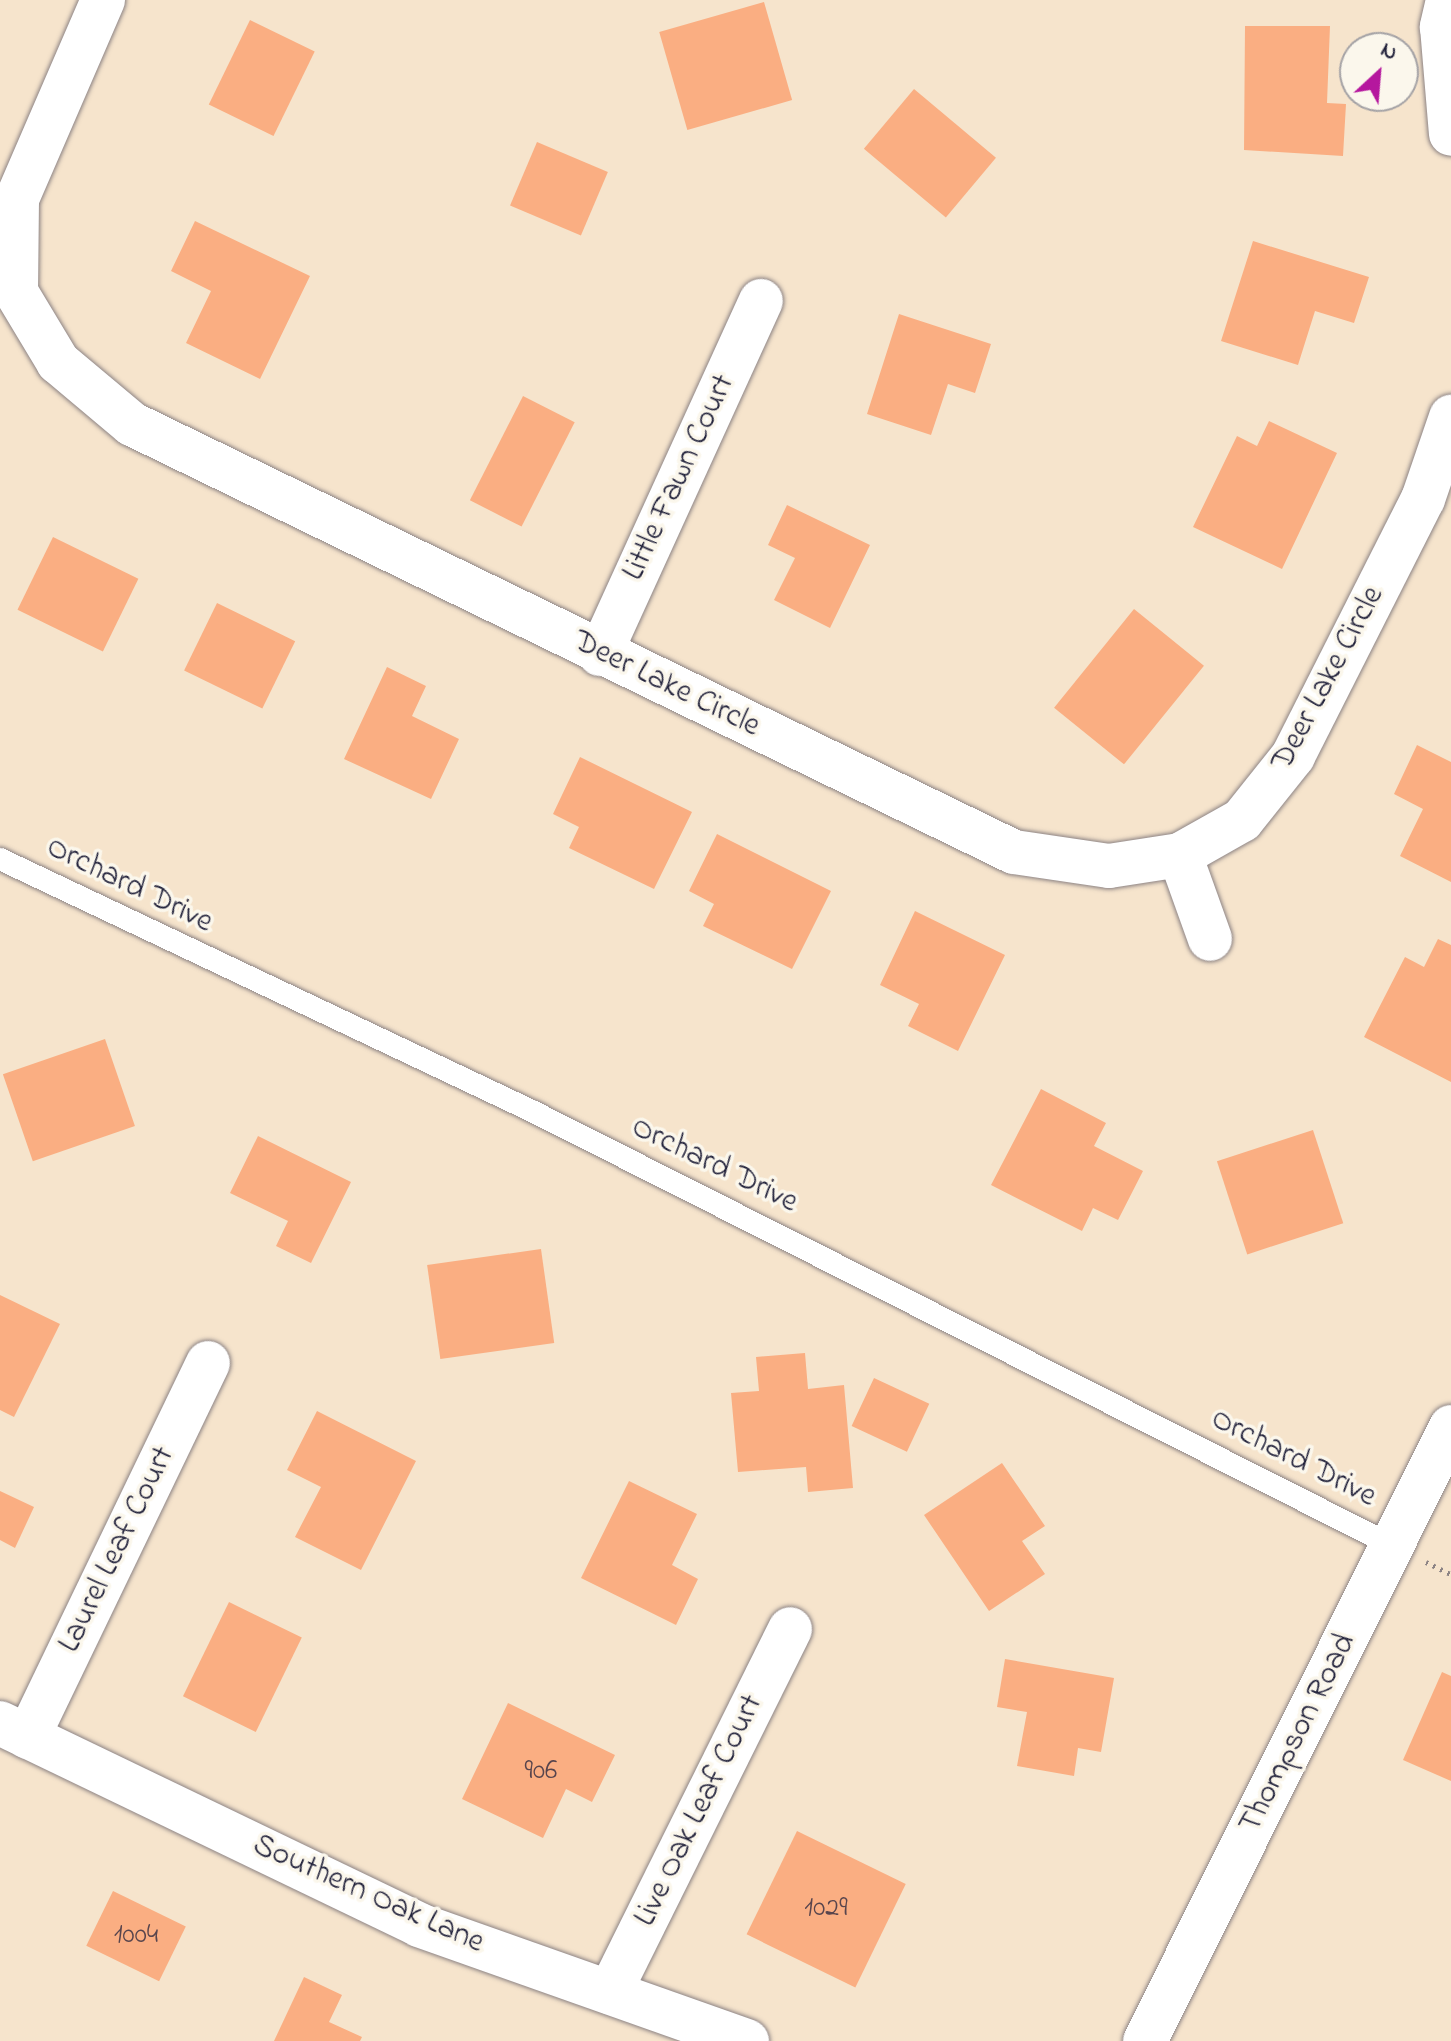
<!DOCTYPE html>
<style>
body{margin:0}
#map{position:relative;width:1451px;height:2041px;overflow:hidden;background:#f6e4cc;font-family:"Indie Flower",sans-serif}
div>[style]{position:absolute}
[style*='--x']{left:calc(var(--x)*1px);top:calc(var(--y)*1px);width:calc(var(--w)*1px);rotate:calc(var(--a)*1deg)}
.building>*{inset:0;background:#faae82;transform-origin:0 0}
.path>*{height:5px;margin-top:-2.5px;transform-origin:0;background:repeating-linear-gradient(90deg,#8c8384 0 2px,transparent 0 8px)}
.roads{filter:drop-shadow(0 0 2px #8c8384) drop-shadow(0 0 2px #8c8384)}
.service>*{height:22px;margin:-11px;padding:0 11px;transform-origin:11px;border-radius:11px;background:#fff}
.minor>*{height:44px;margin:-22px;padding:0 22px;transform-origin:22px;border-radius:22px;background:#fff}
.tertiary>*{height:44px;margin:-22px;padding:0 22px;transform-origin:22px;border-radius:22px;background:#fff}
span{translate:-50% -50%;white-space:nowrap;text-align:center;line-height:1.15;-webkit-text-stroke:7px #fbf7ec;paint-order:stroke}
.number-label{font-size:28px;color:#58454d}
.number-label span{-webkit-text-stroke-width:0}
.street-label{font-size:32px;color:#22223b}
.north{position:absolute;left:1339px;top:32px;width:80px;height:80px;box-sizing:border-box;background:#fbf7ec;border:2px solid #a4a2a5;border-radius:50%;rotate:26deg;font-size:22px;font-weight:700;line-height:32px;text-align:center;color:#22223b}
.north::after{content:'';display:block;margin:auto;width:28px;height:36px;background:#b5179e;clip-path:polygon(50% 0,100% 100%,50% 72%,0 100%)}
</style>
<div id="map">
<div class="building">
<i style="left:764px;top:2px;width:102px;height:109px;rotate:74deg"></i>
<i style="left:250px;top:20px;width:72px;height:94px;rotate:26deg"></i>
<i style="clip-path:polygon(1245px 26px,1330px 26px,1327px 103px,1346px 104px,1343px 156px,1244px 150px)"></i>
<i style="left:914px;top:89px;width:107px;height:78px;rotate:40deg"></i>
<i style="left:537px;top:142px;width:77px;height:69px;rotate:23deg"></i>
<i style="clip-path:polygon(195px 221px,310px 276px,260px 379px,186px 343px,211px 291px,171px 271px)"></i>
<i style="clip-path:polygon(1253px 241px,1369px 277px,1354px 323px,1315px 311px,1298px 365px,1221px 341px)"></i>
<i style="clip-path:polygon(899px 314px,991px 344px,975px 393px,948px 384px,931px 435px,867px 414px)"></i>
<i style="left:523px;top:396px;width:58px;height:117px;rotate:27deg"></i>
<i style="clip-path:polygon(1269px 421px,1337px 453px,1282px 569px,1193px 527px,1237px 436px,1257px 446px)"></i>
<i style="clip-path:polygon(787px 505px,870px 545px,830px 628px,774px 600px,795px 558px,768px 545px)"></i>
<i style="left:53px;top:537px;width:95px;height:81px;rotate:26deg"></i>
<i style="left:217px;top:603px;width:87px;height:75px;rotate:26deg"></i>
<i style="left:1134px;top:609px;width:90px;height:127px;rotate:39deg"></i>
<i style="clip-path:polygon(387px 667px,426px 686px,412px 716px,459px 739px,431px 799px,344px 759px)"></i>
<i style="clip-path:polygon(1417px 745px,1451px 762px,1451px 882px,1400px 856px,1423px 809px,1394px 794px)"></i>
<i style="clip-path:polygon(580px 757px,692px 812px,654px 889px,569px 848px,579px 827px,553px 814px)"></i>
<i style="clip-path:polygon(717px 834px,831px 891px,792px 969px,703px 926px,714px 904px,689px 891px)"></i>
<i style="clip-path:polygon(915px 911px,1005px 955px,958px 1051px,908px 1026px,919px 1004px,880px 985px)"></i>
<i style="clip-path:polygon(1438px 939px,1451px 945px,1451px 1082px,1364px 1037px,1405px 957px,1424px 967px)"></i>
<i style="left:105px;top:1039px;width:92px;height:108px;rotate:71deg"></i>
<i style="clip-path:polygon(1041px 1089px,1106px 1123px,1094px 1146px,1143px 1171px,1118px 1220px,1093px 1208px,1082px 1231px,991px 1185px)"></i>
<i style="left:1313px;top:1130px;width:98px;height:101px;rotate:72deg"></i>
<i style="clip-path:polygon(258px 1136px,351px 1182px,311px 1263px,276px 1246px,288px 1221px,230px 1193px)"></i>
<i style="left:541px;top:1249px;width:95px;height:115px;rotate:82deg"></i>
<i style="clip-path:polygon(0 1295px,60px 1324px,14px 1417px,0 1410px)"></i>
<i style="clip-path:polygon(805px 1353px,808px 1389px,844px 1385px,853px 1488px,808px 1492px,806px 1467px,738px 1472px,731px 1393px,759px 1391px,756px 1357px)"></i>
<i style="left:874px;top:1378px;width:61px;height:53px;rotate:25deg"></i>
<i style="clip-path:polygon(317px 1411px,416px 1461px,361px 1570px,295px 1537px,321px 1487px,287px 1470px)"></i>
<i style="clip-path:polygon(1002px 1463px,1045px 1526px,1022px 1541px,1045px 1574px,989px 1611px,924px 1515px)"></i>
<i style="clip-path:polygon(629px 1481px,697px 1514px,672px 1565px,698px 1579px,676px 1625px,581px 1578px)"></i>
<i style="clip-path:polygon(0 1491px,34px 1507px,15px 1548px,0 1540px)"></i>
<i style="left:229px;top:1602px;width:81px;height:105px;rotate:26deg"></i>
<i style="clip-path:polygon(1005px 1659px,1114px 1678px,1101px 1752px,1078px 1748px,1074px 1776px,1017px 1766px,1027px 1712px,997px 1707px)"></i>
<i style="clip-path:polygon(1442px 1672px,1451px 1676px,1451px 1781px,1403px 1760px)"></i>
<i style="clip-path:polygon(508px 1703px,615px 1755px,592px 1802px,566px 1789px,543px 1838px,462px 1799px)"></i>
<i style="left:797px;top:1831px;width:121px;height:115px;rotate:26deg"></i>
<i style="left:113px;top:1891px;width:81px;height:61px;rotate:26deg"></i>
<i style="clip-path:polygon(304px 1977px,342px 1995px,329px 2022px,362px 2037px,360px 2041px,274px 2041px)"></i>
</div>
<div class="path">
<i style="--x:1426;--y:1562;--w:28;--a:26"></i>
</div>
<div class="roads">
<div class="service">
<i style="--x:0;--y:859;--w:591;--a:25.35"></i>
<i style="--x:534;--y:1112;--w:962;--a:26.8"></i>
</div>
<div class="minor">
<i style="--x:103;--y:0;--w:217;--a:113.4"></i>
<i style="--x:17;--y:199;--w:93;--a:90.6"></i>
<i style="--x:16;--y:292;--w:82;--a:59"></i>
<i style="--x:58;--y:362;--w:97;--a:40"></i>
<i style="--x:132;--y:424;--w:980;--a:25.89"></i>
<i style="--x:1014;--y:852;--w:96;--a:8.4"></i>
<i style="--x:1109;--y:866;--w:72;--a:-8.8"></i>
<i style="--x:1180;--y:855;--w:71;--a:-29.4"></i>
<i style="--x:1242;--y:820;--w:82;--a:-51.4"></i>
<i style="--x:1293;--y:756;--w:288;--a:-63.2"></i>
<i style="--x:1423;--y:499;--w:87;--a:-71.1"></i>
<i style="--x:1448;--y:0;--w:28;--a:103"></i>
<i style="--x:1442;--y:27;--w:107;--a:85.2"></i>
<i style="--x:600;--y:654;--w:388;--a:-65.5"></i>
<i style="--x:1180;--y:855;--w:89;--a:70.3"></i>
<i style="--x:0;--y:1723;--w:465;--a:25.7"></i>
<i style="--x:419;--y:1925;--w:348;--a:19.5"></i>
<i style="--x:28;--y:1737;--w:415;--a:-64.3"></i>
<i style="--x:610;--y:1992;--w:405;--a:-63.6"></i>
</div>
<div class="tertiary">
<i style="--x:1145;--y:2041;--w:686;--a:-63.51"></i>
</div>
</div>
<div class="number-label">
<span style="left:541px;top:1772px">906</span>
<span style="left:826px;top:1909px">1029</span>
<span style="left:136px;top:1936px">1004</span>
</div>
<div class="street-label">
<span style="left:680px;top:478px;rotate:-65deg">Little Fawn Court</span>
<span style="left:1329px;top:679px;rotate:-62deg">Deer Lake Circle</span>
<span style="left:666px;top:685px;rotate:26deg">Deer Lake Circle</span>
<span style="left:129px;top:886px;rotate:26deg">Orchard Drive</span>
<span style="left:714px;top:1166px;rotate:26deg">Orchard Drive</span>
<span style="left:1293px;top:1459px;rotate:27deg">Orchard Drive</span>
<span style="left:118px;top:1550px;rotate:-64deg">Laurel Leaf Court</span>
<span style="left:1299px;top:1734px;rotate:-63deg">Thompson Road</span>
<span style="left:700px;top:1811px;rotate:-64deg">Live Oak Leaf Court</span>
<span style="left:368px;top:1895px;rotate:24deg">Southern Oak Lane</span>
</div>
<div class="north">N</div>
</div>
